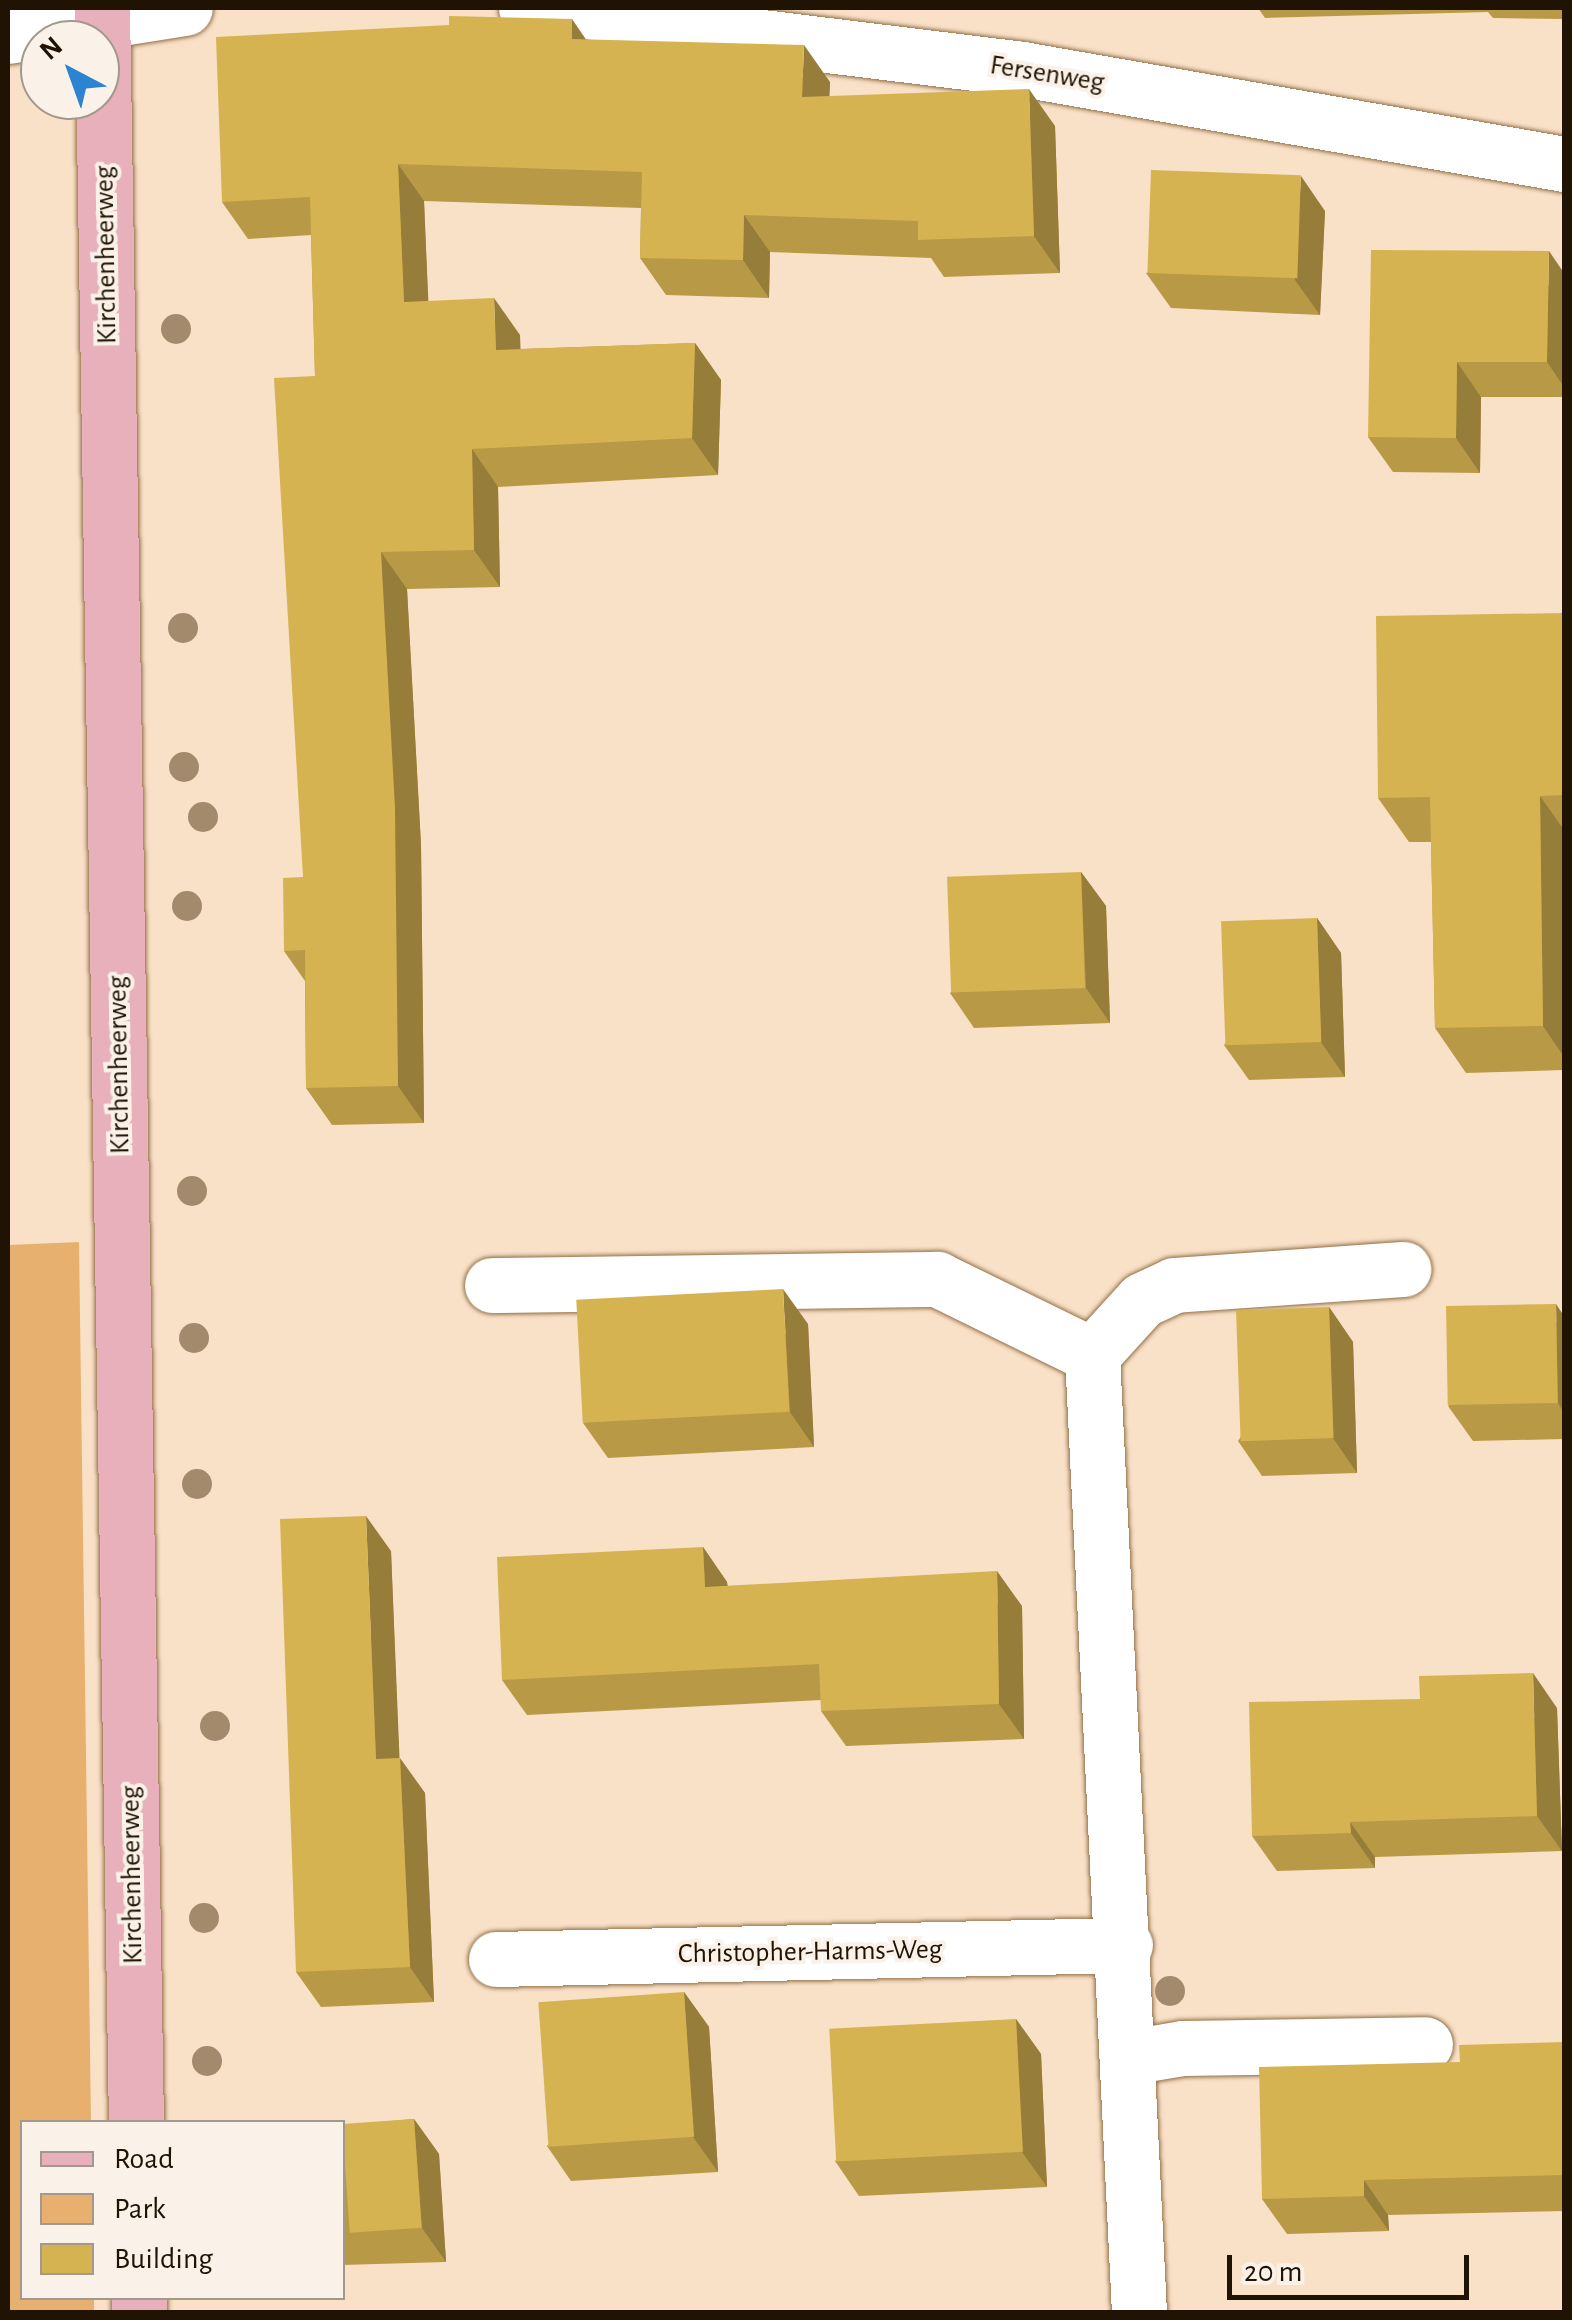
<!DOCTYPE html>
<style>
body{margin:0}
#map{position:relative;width:1572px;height:2320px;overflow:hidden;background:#f9e1c7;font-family:"Alegreya Sans",sans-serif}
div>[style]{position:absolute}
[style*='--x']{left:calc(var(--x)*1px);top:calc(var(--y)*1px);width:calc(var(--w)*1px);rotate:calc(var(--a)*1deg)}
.green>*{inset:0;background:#e7b06f}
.roads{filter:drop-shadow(0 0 2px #926f46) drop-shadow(0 0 2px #926f46)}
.minor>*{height:55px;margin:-27.5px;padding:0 27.5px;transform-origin:27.5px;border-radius:27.5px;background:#fff}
.major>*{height:55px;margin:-27.5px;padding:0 27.5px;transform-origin:27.5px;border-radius:27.5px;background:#e7b0ba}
.trees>*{width:30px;height:30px;margin:-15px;border-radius:50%;background:#a48a6c}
.wall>*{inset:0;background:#b89a46}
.shaded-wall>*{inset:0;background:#967d39}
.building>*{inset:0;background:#d6b351;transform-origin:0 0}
span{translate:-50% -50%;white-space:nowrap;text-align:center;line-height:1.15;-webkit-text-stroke:8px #faf1e9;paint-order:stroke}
.street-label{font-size:28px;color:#201303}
.frame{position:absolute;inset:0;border:10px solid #201303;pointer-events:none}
.legend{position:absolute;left:20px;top:2120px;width:325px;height:180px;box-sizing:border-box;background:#faf1e9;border:2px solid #a3988d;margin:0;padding:12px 18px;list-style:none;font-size:30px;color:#201303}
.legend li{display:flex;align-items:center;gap:20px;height:50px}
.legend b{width:50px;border:2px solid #a3988d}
.north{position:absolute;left:20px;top:20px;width:100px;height:100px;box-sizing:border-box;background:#faf1e9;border:2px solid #a3988d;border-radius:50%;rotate:319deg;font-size:28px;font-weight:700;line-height:40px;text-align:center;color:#201303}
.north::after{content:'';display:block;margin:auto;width:35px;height:45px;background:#2b83d1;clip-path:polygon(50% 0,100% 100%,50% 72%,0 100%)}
.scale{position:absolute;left:1227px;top:2255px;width:242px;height:45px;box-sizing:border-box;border:5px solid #201303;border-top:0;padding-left:12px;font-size:30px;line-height:35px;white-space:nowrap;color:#201303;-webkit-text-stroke:8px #faf1e9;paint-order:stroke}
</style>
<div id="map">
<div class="green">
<i style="clip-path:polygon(79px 1242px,91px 2122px,22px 2122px,22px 2298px,94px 2298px,94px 2312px,8px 2312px,8px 1245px)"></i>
</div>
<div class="roads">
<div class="minor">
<i style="--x:526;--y:8;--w:500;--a:7"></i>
<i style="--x:1022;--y:69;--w:550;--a:9.94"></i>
<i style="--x:8;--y:36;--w:179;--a:-9"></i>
<i style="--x:492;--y:1285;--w:445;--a:-0.8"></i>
<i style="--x:937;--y:1279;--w:173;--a:26.1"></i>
<i style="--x:1092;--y:1355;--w:958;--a:87.19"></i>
<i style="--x:1092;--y:1355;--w:74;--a:-47.7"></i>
<i style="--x:1142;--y:1300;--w:35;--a:-25"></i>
<i style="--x:1174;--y:1285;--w:230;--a:-4"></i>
<i style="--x:496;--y:1959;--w:629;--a:-1.28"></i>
<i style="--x:1129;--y:2057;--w:55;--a:-9.5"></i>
<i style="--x:1183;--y:2048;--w:242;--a:-0.9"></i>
</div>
<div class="major">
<i style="--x:102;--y:8;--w:2114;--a:89.08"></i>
<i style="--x:139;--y:2298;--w:14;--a:90"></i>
</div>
</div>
<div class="trees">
<i style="left:176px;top:329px"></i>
<i style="left:183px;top:628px"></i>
<i style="left:184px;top:767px"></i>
<i style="left:203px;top:817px"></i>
<i style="left:187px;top:906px"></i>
<i style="left:192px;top:1191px"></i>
<i style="left:194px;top:1338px"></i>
<i style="left:197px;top:1484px"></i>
<i style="left:215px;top:1726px"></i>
<i style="left:204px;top:1918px"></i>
<i style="left:1170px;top:1991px"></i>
<i style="left:207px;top:2061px"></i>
</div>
<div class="wall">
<i style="clip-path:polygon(1258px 8px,1564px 8px,1564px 19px,1493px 18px,1488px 12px,1265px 18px)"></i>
<i style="clip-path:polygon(586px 39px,830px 82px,829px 96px,1055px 126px,1060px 273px,944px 277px,931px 258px,770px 252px,769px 298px,666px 295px,640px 258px,641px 208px,424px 201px,428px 301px,520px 335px,520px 349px,695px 343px,721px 380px,718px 475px,498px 487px,500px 587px,407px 589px,421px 845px,424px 1123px,332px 1125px,306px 1088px,305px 981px,284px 951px,303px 877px,315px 376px,311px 235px,248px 239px,222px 202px)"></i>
<i style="clip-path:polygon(1325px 211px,1320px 315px,1171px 308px,1146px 273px)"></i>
<i style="clip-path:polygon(1564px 273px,1564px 397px,1481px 397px,1480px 473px,1393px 472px,1368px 437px)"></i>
<i style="clip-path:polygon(1564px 613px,1564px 1070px,1466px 1073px,1435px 1028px,1431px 842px,1409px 842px,1378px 798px)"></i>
<i style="clip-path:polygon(1081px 872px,1106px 906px,1110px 1023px,974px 1028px,950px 993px)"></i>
<i style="clip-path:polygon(1317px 918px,1341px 953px,1345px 1077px,1249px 1080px,1224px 1045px)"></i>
<i style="clip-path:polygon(1329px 1307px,1353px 1342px,1357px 1473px,1262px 1476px,1238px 1441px)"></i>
<i style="clip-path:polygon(1564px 1316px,1564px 1439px,1473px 1441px,1448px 1406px)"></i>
<i style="clip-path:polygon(808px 1324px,814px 1447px,608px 1458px,583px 1423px)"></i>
<i style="clip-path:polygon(703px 1547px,727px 1582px,728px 1586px,1022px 1606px,1024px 1739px,846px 1746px,821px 1711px,821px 1700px,527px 1715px,502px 1680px)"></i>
<i style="clip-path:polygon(391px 1551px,399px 1758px,425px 1793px,434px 2002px,321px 2007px,296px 1972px)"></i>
<i style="clip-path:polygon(1557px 1708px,1562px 1851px,1375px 1857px,1375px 1868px,1277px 1871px,1252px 1836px)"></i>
<i style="clip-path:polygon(684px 1992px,709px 2027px,718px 2172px,571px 2181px,547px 2146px)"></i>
<i style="clip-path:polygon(1016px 2019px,1041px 2054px,1047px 2187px,859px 2196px,835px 2161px)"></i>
<i style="clip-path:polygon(1564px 2042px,1564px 2211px,1388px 2215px,1389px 2231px,1287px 2234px,1262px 2199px,1460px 2062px)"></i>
<i style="clip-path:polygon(414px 2119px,439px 2154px,446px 2262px,342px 2265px,342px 2125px)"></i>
</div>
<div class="shaded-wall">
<i style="clip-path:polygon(572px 19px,598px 57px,572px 39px)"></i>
<i style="clip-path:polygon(804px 45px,830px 82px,828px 134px,802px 97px)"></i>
<i style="clip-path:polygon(1029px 89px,1055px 126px,1060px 273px,1034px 236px)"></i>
<i style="clip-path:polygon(398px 164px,424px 201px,430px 339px,404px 302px)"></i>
<i style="clip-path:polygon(1301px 176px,1325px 211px,1320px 315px,1295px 280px)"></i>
<i style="clip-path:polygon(744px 215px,770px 252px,769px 298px,743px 260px)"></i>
<i style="clip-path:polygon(1549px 251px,1564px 273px,1564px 387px,1547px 362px)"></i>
<i style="clip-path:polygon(494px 298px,520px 335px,522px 387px,496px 350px)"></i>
<i style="clip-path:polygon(695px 343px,721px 380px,718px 475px,692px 438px)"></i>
<i style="clip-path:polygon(1457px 362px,1481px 397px,1480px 473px,1456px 438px)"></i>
<i style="clip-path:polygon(472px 449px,498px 487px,500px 587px,474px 550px)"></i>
<i style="clip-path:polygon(381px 552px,407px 589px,421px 845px,424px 1123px,398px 1086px)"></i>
<i style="clip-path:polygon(1540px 796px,1564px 830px,1564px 1057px,1543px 1026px)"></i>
<i style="clip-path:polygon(1081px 872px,1106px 906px,1110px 1023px,1086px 988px)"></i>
<i style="clip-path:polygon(1317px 918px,1341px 953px,1345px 1077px,1321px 1042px)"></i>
<i style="clip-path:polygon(783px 1289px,808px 1324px,814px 1447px,790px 1412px)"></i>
<i style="clip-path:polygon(1556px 1304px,1564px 1316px,1564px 1413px,1558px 1403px)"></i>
<i style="clip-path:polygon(1329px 1307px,1353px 1342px,1357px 1473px,1333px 1438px)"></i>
<i style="clip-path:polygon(366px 1516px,391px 1551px,401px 1794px,376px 1759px)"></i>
<i style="clip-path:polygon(703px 1547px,727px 1582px,730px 1622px,705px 1587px)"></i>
<i style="clip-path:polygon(997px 1571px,1022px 1606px,1024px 1739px,999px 1704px)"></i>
<i style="clip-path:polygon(1533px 1673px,1557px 1708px,1562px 1851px,1537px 1816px)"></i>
<i style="clip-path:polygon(400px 1758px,425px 1793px,434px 2002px,410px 1967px)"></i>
<i style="clip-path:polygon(1350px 1822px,1375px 1857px,1375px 1868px,1351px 1833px)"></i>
<i style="clip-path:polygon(684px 1992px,709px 2027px,718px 2172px,693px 2137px)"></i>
<i style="clip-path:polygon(1016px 2019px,1041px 2054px,1047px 2187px,1022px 2152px)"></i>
<i style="clip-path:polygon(414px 2119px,439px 2154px,446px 2262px,422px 2228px)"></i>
<i style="clip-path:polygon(1364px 2180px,1388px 2215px,1389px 2231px,1364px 2196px)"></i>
</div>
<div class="building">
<i style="clip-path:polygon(449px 16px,572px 19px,572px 39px,804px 45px,802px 97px,1029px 89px,1034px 236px,918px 240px,918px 221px,744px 215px,743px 260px,640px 258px,642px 172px,398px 164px,404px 302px,494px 298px,496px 350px,695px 343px,692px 438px,472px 449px,474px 550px,381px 552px,395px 808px,398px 1086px,306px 1088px,305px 950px,284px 951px,283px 878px,303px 877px,274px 378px,315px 376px,310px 197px,222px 202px,216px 37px,449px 25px)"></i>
<i style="left:1151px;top:170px;width:150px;height:103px;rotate:2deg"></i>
<i style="clip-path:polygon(1371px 250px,1549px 251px,1547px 362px,1457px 362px,1456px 438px,1368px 437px)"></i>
<i style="clip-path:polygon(1564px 613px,1564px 795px,1540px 796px,1543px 1026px,1435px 1028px,1430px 797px,1378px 798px,1376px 616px)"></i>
<i style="left:1081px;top:872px;width:116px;height:134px;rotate:88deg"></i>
<i style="left:1317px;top:918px;width:124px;height:96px;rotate:88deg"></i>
<i style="left:783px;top:1289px;width:123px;height:207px;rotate:87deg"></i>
<i style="left:1556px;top:1304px;width:99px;height:110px;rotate:89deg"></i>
<i style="left:1329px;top:1307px;width:131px;height:93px;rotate:88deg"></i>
<i style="clip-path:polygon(366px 1516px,376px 1759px,400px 1758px,410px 1967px,296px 1972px,280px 1519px)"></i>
<i style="clip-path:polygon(703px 1547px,705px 1587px,997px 1571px,999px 1704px,821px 1711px,819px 1664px,502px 1680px,497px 1557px)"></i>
<i style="clip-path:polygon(1533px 1673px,1537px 1816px,1350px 1822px,1351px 1833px,1252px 1836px,1249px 1702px,1420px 1699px,1419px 1676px)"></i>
<i style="left:684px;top:1992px;width:145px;height:146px;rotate:86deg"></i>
<i style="left:1016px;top:2019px;width:133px;height:187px;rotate:87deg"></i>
<i style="clip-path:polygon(1564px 2042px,1564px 2175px,1364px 2180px,1364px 2196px,1262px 2199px,1259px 2067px,1460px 2062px,1459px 2045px)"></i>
<i style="left:414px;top:2119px;width:109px;height:72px;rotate:86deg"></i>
</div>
<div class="street-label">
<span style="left:1047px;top:74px;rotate:9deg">Fersenweg</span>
<span style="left:106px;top:255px;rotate:-91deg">Kirchenheerweg</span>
<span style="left:119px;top:1065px;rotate:-91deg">Kirchenheerweg</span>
<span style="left:132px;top:1875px;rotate:-91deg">Kirchenheerweg</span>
<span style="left:810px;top:1952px;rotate:-1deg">Christopher-Harms-Weg</span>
</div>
<div class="frame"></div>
<ul class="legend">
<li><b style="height:12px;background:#e7b0ba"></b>Road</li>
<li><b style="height:28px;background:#e7b06f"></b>Park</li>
<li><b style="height:28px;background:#d6b351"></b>Building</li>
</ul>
<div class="north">N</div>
<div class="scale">20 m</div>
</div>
